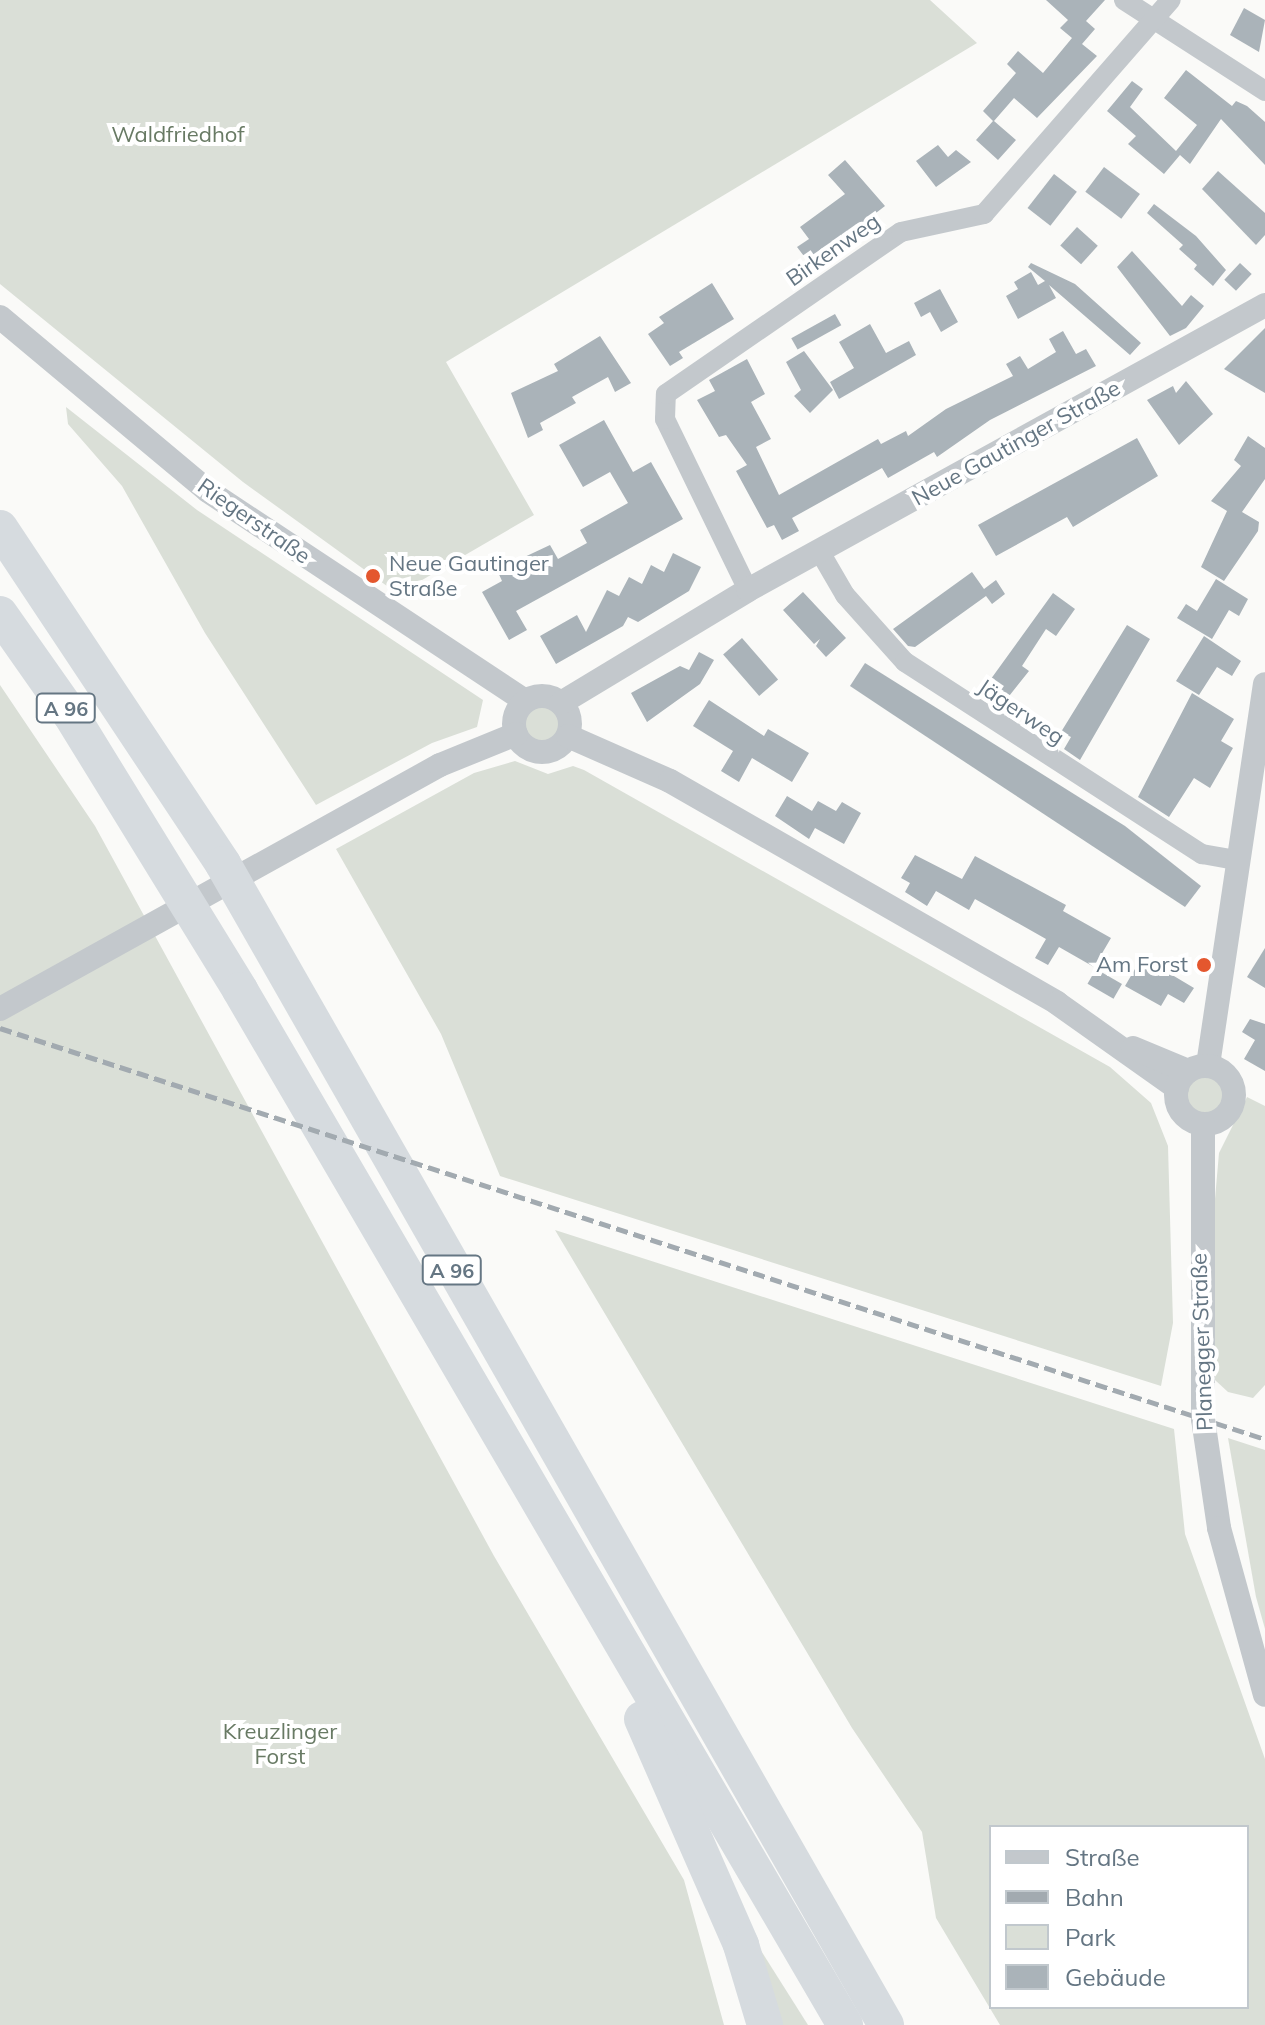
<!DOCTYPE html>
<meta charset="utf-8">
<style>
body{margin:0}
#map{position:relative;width:1265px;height:2025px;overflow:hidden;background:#fafaf8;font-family:Mulish,sans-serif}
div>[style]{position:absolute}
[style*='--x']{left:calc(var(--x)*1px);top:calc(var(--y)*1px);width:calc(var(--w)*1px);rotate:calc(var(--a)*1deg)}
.green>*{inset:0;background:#dadfd7}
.round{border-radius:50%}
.building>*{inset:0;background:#aab3b9;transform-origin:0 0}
.minor>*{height:20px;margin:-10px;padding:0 10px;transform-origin:10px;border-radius:10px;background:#c3c8cc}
.tertiary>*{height:24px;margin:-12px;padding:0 12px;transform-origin:12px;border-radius:12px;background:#c3c8cc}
.tertiary>.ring{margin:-12px;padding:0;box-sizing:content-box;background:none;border:24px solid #c3c8cc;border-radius:50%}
.motorway>*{height:36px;margin:-18px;padding:0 18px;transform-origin:18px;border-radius:18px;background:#d6dbdf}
.rail>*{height:5px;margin-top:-2.5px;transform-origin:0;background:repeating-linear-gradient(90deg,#a2aab0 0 12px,transparent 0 18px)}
.dots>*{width:22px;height:22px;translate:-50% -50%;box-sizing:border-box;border:4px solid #fff;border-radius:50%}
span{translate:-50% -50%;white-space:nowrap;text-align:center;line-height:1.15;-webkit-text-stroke:8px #fff;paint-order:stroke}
.shield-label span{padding:2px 6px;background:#fff;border:2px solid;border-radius:6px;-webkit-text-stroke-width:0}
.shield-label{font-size:20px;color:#657683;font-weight:700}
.park-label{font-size:22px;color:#687a64}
.street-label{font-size:22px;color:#657683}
.poi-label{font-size:22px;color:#657683}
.left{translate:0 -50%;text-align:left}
.right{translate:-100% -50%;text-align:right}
.legend{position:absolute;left:989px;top:1825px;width:260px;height:184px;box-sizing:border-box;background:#fff;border:2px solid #c1c8cd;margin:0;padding:10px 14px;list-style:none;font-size:24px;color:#657683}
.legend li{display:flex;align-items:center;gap:16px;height:40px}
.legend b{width:40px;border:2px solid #c1c8cd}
</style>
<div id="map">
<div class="green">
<i style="clip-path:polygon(0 0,930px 0,977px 43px,446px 362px,534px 515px,398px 594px,243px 482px,0 284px)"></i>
<i style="clip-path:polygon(66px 407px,197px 510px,483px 700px,477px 727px,432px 743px,316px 805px,205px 633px,122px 486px,68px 424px)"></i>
<i style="clip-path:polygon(0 685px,95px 826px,494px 1556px,684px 1880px,724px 2025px,0 2025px)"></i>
<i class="round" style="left:524px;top:706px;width:36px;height:36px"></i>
<i style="clip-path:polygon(515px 761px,548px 774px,573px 766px,584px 770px,1110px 1067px,1151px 1103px,1168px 1146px,1173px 1323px,1161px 1386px,500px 1176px,441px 1034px,336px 849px,474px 773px)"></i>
<i class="round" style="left:1186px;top:1076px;width:38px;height:38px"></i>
<i style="clip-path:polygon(1247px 1097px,1265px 1106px,1265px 1385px,1253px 1398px,1228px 1392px,1215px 1380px,1209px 1268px,1219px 1153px)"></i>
<i style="clip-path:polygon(evenodd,555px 1230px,1174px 1429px,1185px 1534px,1265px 1759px,1265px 2025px,1000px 2025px,936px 1918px,922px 1832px,852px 1728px,555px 1230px,991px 1827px,1247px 1827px,1247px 2007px,991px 2007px,991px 1827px)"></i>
<i style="clip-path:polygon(1228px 1438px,1265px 1450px,1265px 1629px,1256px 1597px)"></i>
<i style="clip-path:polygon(741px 1919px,808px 2025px,773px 2025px)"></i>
</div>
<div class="building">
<i style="clip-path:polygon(1046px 0,1105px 0,1086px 21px,1095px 29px,1082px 44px,1097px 56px,1037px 118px,1014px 98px,994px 121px,1016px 140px,998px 160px,976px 140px,993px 121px,983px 111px,1016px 73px,1007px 64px,1018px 51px,1043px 73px,1072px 38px,1060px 28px,1068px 20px)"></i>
<i style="clip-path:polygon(1244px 8px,1265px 20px,1259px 52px,1230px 35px)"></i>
<i style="clip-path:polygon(1186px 70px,1232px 106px,1236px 101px,1247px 106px,1265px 122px,1265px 165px,1221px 119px,1190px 164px,1180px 155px,1164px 174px,1128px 144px,1136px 136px,1107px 111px,1132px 81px,1143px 89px,1130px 107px,1176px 151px,1197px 125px,1164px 98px)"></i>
<i style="clip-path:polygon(938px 145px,948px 157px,956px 150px,971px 162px,936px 187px,916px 161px)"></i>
<i style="clip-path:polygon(845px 160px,885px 206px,810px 264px,797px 247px,809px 239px,800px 227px,845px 194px,828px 175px)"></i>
<i style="left:1104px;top:167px;width:45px;height:31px;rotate:37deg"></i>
<i style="clip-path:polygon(1218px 171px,1265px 213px,1265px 235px,1256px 245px,1202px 189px)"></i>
<i style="left:1054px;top:174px;width:29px;height:43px;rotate:38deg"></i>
<i style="clip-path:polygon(1154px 204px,1196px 236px,1226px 270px,1213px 286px,1194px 269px,1197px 265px,1179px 249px,1183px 245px,1147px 213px)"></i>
<i style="left:1077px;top:227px;width:28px;height:25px;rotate:42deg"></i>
<i style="clip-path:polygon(1132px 251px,1182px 306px,1191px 295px,1204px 306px,1186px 328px,1170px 336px,1117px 267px)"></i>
<i style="clip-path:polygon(1031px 263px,1075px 284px,1141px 343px,1130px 355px,1049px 285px,1056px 298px,1018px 319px,1006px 296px,1018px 289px,1014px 282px,1031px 272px,1038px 285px,1045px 281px,1028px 267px)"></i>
<i style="left:1240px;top:263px;width:16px;height:23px;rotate:43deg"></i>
<i style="clip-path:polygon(712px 283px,734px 319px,679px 352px,683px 358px,670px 366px,648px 334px,664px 323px,659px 317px)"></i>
<i style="clip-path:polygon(940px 289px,958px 322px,941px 332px,930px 312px,921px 317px,914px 303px)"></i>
<i style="left:835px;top:314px;width:13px;height:50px;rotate:61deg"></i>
<i style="clip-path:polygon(870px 324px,886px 353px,909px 341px,916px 355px,839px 399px,830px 382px,854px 368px,839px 342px)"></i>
<i style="clip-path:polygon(1265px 328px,1265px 393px,1224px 369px)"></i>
<i style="clip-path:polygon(1063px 331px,1076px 354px,1086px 349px,1096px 366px,990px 420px,937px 457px,934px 452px,888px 478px,882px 468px,792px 518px,799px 531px,782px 540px,774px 525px,767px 528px,736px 471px,747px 465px,726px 435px,719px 437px,697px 400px,715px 391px,709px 380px,747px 359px,765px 394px,751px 402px,771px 439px,756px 447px,779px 495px,878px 439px,881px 444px,906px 431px,908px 436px,946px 409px,1013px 376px,1006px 364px,1020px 356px,1028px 369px,1056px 352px,1049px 339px)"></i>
<i style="clip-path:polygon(600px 336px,631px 383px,615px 392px,608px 377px,572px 397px,576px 403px,540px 423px,543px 430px,528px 438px,511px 393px,558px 371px,554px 364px)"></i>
<i style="clip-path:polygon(804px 351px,833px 390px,810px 413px,794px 396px,801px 390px,786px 362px)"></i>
<i style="clip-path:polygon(1186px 381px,1213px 414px,1179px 445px,1147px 400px,1173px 386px,1176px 393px)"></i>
<i style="clip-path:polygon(604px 420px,633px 472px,651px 462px,683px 519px,516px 611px,527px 630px,509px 640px,482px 592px,502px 581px,497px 570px,550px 545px,558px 559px,587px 543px,580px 530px,628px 503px,610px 472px,583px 487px,559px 445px)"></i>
<i style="clip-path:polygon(1248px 436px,1265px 448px,1265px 479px,1242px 512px,1259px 522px,1258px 531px,1224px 581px,1201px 567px,1227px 511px,1211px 501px,1241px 466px,1234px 460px)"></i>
<i style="clip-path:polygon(1137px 438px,1158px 476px,1073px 527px,1067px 517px,996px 556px,978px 525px)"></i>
<i style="clip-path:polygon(673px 553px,701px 567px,689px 591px,638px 622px,628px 617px,623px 626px,556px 664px,540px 636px,577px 615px,586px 632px,607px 590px,619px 596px,629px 577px,642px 584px,651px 565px,664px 572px)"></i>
<i style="clip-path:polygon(972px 572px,984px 589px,996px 580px,1005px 594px,992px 604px,986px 596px,915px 647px,908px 646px,893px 629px)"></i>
<i style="clip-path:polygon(1216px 579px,1248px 599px,1239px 616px,1229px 610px,1212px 639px,1177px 618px,1186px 604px,1197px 611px)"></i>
<i style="clip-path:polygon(803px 592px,846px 638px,826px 657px,816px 646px,820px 639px,814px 644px,783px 610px)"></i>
<i style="clip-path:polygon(1053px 593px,1075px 609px,1056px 636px,1046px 629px,1022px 666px,1029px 671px,1002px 705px,988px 696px,994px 687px,988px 683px)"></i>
<i style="clip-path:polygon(1127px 625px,1150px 639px,1080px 760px,1064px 749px,1071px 737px,1061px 732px)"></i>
<i style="clip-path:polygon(1204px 636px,1241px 661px,1232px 676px,1217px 667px,1199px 695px,1176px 681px)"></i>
<i style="left:742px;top:638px;width:55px;height:25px;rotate:49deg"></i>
<i style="clip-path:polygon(699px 652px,714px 660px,700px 684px,647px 722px,631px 693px,680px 666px,689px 670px)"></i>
<i style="clip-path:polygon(865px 663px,1125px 826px,1201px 886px,1185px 907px,892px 714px,850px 686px)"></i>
<i style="clip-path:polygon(1192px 693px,1234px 719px,1221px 741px,1233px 748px,1210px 788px,1194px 778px,1169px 817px,1138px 797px)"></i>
<i style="clip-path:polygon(709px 700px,764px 736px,768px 729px,809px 753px,792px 782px,752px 758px,739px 782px,721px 771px,733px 751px,693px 726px)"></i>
<i style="clip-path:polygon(787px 796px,812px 811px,818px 801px,836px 811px,842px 802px,861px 813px,844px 844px,815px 828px,809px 839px,775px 816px)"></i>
<i style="clip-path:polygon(915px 855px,962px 879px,975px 856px,1066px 905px,1063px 911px,1111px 938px,1094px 967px,1059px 947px,1048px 965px,1035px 958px,1046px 939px,975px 899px,969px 910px,936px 891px,927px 906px,905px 892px,910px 883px,901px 878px)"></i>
<i style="clip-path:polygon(1265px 948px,1265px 988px,1247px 977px)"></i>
<i style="clip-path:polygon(1142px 957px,1194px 988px,1184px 1003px,1168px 994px,1161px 1006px,1125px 986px)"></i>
<i style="left:1096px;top:969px;width:30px;height:17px;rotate:30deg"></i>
<i style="clip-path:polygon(1250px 1019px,1265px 1024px,1265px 1071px,1244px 1059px,1255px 1040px,1242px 1032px)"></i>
</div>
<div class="minor">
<i style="--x:1124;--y:0;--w:168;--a:32.8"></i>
<i style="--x:820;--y:552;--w:50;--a:59.8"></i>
<i style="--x:845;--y:595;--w:90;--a:48.2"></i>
<i style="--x:905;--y:662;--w:354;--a:32.9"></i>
<i style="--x:1202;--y:854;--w:35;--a:10"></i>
<i style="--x:748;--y:590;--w:190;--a:-115.9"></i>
<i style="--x:665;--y:419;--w:25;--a:-88"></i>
<i style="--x:666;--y:394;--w:285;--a:-34.6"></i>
<i style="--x:901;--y:232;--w:85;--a:-12.2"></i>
<i style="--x:984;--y:214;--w:284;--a:-48.9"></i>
</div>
<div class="tertiary">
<i style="--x:0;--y:317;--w:271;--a:39.9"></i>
<i style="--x:208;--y:491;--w:380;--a:33.5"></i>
<i class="ring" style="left:514px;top:696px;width:32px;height:32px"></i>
<i style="--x:561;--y:703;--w:218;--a:-31.1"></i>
<i style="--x:748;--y:590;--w:590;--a:-28.87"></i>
<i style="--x:568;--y:736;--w:111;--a:23.8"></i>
<i style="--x:670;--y:781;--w:446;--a:29.8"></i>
<i style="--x:1057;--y:1003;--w:147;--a:35.3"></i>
<i style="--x:0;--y:1009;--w:503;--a:-29.01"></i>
<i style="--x:440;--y:765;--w:82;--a:-22.2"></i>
<i style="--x:1133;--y:1048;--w:60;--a:22.7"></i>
<i style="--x:1208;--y:1065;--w:385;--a:-81.5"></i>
<i class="ring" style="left:1176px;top:1066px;width:34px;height:34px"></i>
<i style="--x:1203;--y:1124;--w:295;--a:90"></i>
<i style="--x:1203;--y:1419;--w:110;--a:81.6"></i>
<i style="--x:1219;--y:1528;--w:173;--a:74.6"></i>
</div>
<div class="motorway">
<i style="--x:0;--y:528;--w:403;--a:56.4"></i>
<i style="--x:223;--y:864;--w:1337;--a:60.27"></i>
<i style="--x:0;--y:614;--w:123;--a:54.9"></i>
<i style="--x:71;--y:715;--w:323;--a:58.4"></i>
<i style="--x:240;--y:990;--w:1199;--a:59.69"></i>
<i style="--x:642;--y:1719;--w:247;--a:66.3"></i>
<i style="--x:741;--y:1945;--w:84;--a:73.3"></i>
</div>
<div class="rail">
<i style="--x:0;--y:1028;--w:1330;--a:18"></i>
</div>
<div class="dots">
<i style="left:373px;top:576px;background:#e4572e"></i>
<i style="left:1204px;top:965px;background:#e4572e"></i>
</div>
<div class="shield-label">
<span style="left:66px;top:708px">A 96</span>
<span style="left:452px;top:1270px">A 96</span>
</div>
<div class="park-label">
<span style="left:178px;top:135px">Waldfriedhof</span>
<span style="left:280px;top:1744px">Kreuzlinger<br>Forst</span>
</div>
<div class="street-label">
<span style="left:833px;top:250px;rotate:-35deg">Birkenweg</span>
<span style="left:1016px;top:443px;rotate:-29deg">Neue Gautinger Straße</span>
<span style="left:254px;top:521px;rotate:35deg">Riegerstraße</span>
<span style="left:1021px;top:712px;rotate:34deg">Jägerweg</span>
<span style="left:1202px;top:1342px;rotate:-92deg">Planegger Straße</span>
</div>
<div class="poi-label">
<span class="left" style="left:389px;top:576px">Neue Gautinger<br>Straße</span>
<span class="right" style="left:1188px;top:965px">Am Forst</span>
</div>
<ul class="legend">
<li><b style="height:10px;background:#c3c8cc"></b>Straße</li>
<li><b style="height:10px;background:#a2aab0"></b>Bahn</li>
<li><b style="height:22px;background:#dadfd7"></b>Park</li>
<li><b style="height:22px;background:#aab3b9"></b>Gebäude</li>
</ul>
</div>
